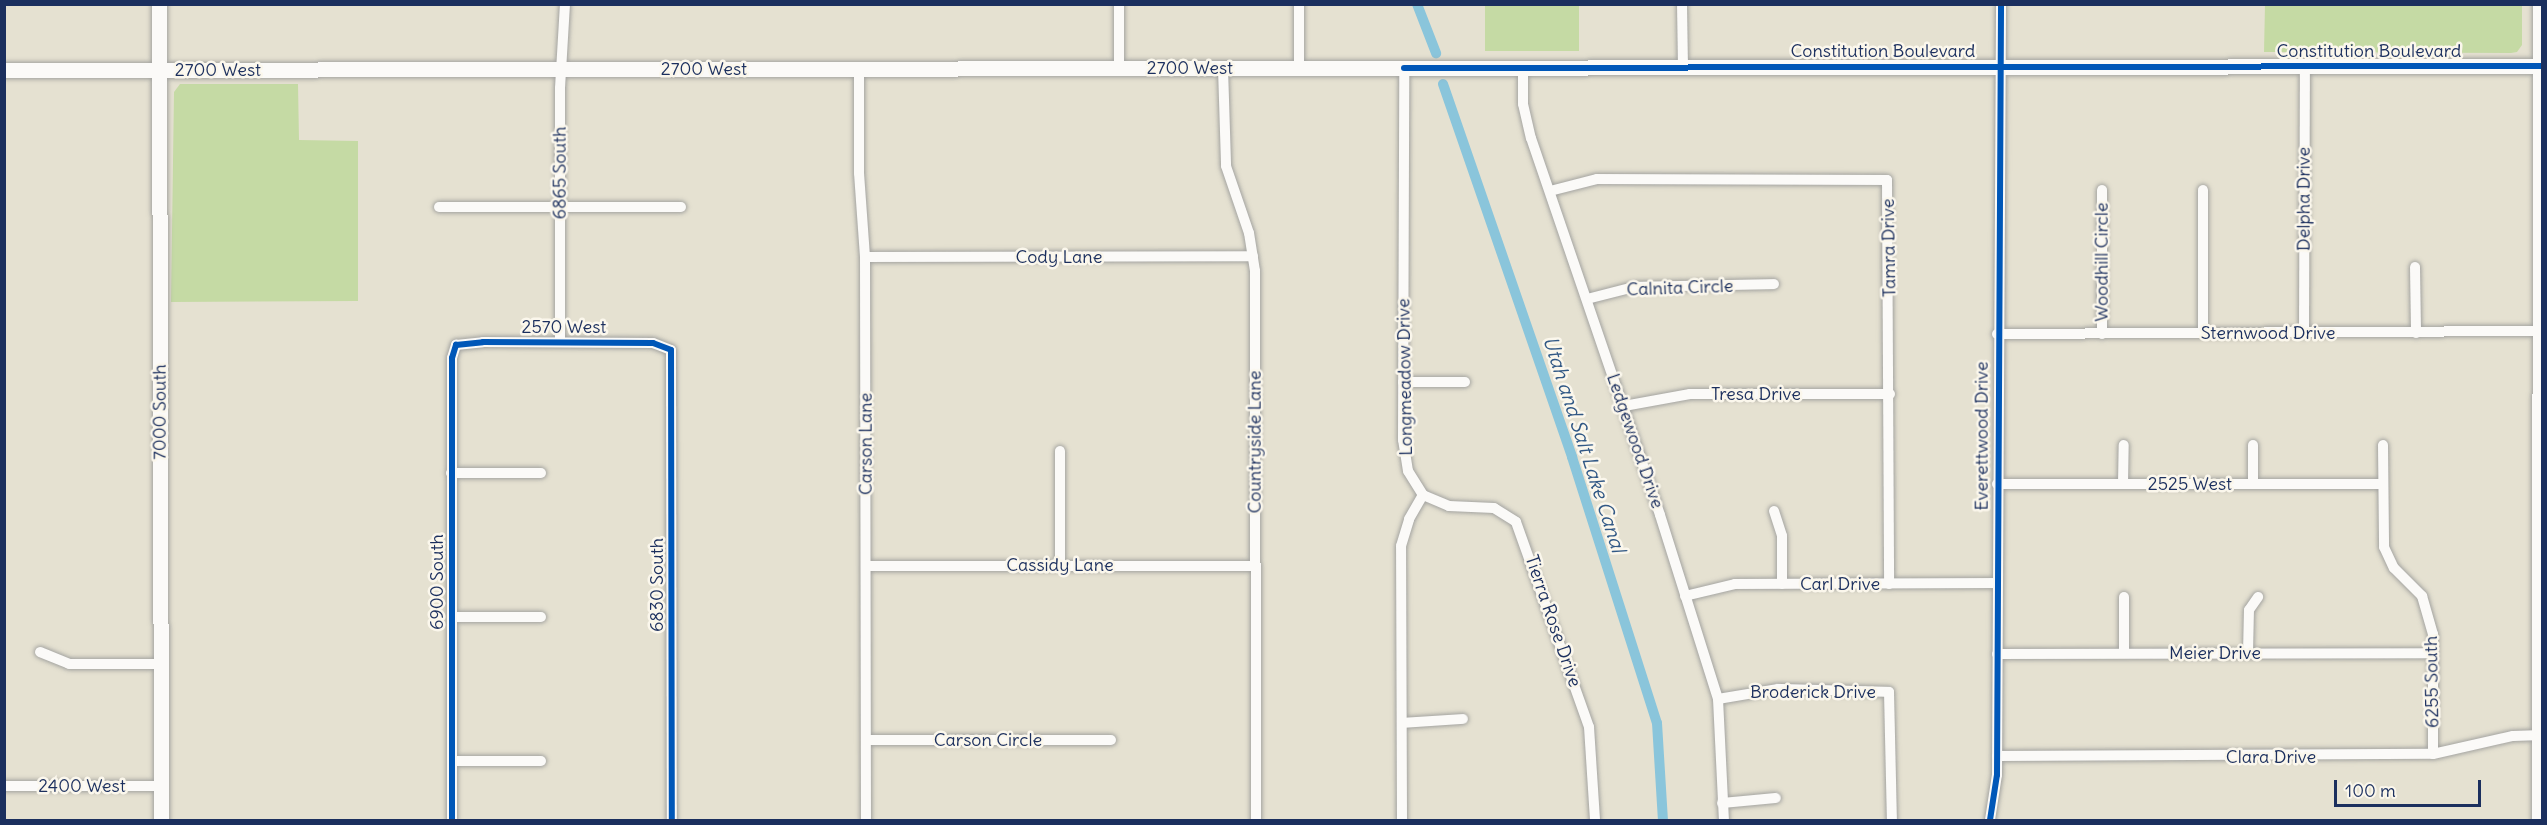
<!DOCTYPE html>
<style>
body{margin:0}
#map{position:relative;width:2547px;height:825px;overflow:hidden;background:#e5e1d1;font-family:Delius,sans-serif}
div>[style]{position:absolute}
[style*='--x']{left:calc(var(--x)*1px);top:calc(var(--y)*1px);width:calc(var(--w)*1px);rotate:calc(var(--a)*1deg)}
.green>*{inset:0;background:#c5daa4;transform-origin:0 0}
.canal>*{height:10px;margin:-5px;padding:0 5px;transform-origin:5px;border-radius:5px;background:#8ac5db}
.roads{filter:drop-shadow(0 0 2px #a4a4a1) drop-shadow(0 0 2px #a4a4a1)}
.street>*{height:10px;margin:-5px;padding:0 5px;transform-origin:5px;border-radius:5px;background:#fbfaf8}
.secondary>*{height:15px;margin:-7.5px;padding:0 7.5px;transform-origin:7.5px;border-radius:7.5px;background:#fbfaf8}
.cycleway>*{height:6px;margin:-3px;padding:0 3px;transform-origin:3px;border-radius:3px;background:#0057b8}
span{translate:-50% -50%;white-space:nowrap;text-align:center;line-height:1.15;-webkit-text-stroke:5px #fbf7ec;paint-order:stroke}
.street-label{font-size:18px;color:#1b2f5e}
.water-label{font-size:20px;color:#315885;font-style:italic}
.frame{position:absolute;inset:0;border:6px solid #1b2f5e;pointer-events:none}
.scale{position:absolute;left:2334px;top:780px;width:147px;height:27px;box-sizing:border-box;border:3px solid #1b2f5e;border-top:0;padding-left:8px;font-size:18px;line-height:21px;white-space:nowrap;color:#1b2f5e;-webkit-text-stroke:4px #fbf7ec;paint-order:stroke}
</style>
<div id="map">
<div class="green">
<i style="left:1485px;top:5px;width:94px;height:46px"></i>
<i style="clip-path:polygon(2265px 5px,2522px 5px,2522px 45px,2517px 52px,2511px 53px,2264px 52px)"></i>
<i style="clip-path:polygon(180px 84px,298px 84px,299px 140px,358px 141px,358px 301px,171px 302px,174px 92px)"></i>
</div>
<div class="canal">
<i style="--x:1417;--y:4;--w:53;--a:68.8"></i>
<i style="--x:1443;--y:84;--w:395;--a:70.9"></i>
<i style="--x:1572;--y:457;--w:279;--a:72.3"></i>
<i style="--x:1657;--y:723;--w:97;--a:86.5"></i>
</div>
<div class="roads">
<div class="street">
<i style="--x:1119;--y:4;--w:64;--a:90"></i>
<i style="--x:1299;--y:4;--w:64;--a:90"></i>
<i style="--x:1682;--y:4;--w:63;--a:89.1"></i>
<i style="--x:1523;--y:67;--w:37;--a:90"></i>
<i style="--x:1523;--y:104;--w:35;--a:77"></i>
<i style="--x:1531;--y:138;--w:398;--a:71.1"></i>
<i style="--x:1660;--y:515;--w:193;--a:72.5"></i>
<i style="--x:1718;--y:699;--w:121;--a:87.2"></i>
<i style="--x:859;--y:68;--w:105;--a:90"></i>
<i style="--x:859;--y:173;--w:84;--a:85.9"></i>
<i style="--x:865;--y:257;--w:563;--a:89.9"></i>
<i style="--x:1223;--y:68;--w:98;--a:88.2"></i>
<i style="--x:1226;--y:166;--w:71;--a:71.1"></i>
<i style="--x:1249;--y:233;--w:38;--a:81"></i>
<i style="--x:1255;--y:271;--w:549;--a:89.9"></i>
<i style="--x:2102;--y:190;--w:144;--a:90"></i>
<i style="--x:1550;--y:191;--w:49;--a:-14.3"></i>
<i style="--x:1597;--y:179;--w:290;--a:0.2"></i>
<i style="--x:1887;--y:180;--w:404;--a:89.7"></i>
<i style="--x:439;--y:207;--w:242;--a:0"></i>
<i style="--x:865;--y:257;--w:388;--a:-0.1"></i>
<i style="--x:2415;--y:267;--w:66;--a:89.1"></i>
<i style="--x:1587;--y:299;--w:49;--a:-14.3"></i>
<i style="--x:1634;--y:287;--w:140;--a:-1.2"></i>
<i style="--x:2203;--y:333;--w:143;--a:-90"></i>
<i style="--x:2304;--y:333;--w:267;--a:-89.8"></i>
<i style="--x:1997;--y:334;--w:542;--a:-0.32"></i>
<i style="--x:560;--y:342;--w:254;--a:-90"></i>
<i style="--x:560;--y:88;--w:84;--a:-86.6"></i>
<i style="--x:1403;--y:382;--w:62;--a:0"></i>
<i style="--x:1624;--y:406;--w:67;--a:-10.3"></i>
<i style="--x:1690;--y:394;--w:200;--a:0"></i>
<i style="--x:2383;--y:445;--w:102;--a:89.4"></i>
<i style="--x:2384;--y:547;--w:23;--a:65"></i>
<i style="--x:2394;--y:568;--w:40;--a:45"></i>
<i style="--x:2422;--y:596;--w:40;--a:74"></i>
<i style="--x:2433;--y:634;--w:120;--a:90"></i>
<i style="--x:451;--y:473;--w:90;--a:0"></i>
<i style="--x:1997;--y:484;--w:386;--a:0"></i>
<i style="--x:2123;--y:484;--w:39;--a:-89"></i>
<i style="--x:2253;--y:484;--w:39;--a:-90"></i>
<i style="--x:1423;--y:495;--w:28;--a:23"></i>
<i style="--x:1449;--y:506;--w:45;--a:2.5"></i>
<i style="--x:1494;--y:508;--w:26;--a:32"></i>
<i style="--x:1516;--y:522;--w:218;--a:70.4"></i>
<i style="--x:1589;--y:727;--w:93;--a:86.3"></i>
<i style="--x:1774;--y:511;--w:26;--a:72"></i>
<i style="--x:1782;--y:536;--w:48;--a:90"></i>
<i style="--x:1060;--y:565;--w:114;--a:-90"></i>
<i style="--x:866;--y:566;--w:389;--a:0"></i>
<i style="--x:1685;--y:596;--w:51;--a:-13.5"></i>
<i style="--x:1735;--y:584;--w:262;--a:-0.2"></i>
<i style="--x:2124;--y:597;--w:56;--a:90"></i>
<i style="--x:452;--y:617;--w:89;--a:0"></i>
<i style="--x:40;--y:652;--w:31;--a:22"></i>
<i style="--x:69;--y:664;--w:91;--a:0"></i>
<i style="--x:2248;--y:653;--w:43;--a:-88.7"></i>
<i style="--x:2249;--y:610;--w:16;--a:-55"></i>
<i style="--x:1997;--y:654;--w:436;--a:-0.1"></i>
<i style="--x:1718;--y:699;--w:61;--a:-9.5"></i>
<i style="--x:1778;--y:689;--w:111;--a:1.5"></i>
<i style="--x:1889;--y:692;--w:128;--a:88.7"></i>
<i style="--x:1402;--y:723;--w:61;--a:-3.8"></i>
<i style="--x:866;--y:740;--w:245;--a:0"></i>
<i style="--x:1997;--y:756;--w:436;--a:-0.3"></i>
<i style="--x:2433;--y:754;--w:82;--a:-12.7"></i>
<i style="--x:2513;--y:736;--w:29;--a:-2"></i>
<i style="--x:452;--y:761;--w:89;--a:0"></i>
<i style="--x:4;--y:786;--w:156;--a:0"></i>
<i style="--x:1722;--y:803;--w:54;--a:-5.3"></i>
<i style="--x:452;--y:820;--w:462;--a:-90"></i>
<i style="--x:452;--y:358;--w:14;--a:-73"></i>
<i style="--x:456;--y:345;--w:27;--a:-6"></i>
<i style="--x:483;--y:342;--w:170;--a:0.3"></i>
<i style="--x:653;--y:343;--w:19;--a:21"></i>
<i style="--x:671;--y:350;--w:470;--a:89.9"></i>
<i style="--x:1402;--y:820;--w:274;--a:-90.2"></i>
<i style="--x:1401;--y:546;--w:28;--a:-73"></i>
<i style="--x:1409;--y:519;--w:28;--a:-60"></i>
<i style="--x:1423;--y:495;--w:28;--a:-122"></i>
<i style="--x:1408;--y:471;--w:31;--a:-99"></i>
<i style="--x:1403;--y:440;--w:372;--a:-89.8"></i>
<i style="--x:1990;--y:820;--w:46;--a:-81.2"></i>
<i style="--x:1997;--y:775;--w:771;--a:-89.7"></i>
</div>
<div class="secondary">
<i style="--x:159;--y:4;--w:816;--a:89.86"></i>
<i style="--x:4;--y:70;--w:2538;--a:-0.09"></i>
<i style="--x:2539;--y:820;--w:816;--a:-89.93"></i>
</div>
</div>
<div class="cycleway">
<i style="--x:1404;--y:68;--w:1138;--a:-0.1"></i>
<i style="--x:452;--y:820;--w:462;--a:-90"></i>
<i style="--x:452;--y:358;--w:14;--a:-73"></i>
<i style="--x:456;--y:345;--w:27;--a:-6"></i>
<i style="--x:483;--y:342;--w:170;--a:0.3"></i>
<i style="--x:653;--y:343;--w:19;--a:21"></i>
<i style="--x:671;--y:350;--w:470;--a:89.9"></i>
<i style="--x:1990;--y:820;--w:46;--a:-81.2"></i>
<i style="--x:1997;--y:775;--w:771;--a:-89.7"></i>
</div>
<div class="street-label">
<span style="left:1883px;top:51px">Constitution Boulevard</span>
<span style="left:2369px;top:51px">Constitution Boulevard</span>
<span style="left:1190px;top:68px">2700 West</span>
<span style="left:704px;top:69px">2700 West</span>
<span style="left:218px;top:70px">2700 West</span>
<span style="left:560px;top:173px;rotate:-90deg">6865 South</span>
<span style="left:2304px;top:199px;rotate:-90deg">Delpha Drive</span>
<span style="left:1889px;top:248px;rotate:-91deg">Tamra Drive</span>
<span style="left:1059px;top:257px">Cody Lane</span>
<span style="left:2102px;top:262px;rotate:-90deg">Woodhill Circle</span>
<span style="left:1680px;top:288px;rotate:-2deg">Calnita Circle</span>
<span style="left:564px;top:327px">2570 West</span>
<span style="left:2268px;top:333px">Sternwood Drive</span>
<span style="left:1405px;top:377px;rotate:-91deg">Longmeadow Drive</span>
<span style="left:1756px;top:394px">Tresa Drive</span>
<span style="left:160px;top:412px;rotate:-90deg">7000 South</span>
<span style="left:1982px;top:436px;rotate:-90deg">Everettwood Drive</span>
<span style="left:1635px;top:441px;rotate:71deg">Ledgewood Drive</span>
<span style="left:1255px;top:442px;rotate:-90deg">Countryside Lane</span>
<span style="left:866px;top:444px;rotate:-90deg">Carson Lane</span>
<span style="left:2190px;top:484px">2525 West</span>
<span style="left:1060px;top:565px">Cassidy Lane</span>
<span style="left:437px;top:582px;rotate:-90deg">6900 South</span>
<span style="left:1840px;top:584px">Carl Drive</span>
<span style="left:657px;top:585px;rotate:-90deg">6830 South</span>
<span style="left:1553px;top:621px;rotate:71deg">Tierra Rose Drive</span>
<span style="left:2215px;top:653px">Meier Drive</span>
<span style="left:2432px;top:682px;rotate:-91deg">6255 South</span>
<span style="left:1813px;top:692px">Broderick Drive</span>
<span style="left:988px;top:740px">Carson Circle</span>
<span style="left:2271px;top:757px">Clara Drive</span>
<span style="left:82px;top:786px">2400 West</span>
</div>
<div class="water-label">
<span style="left:1585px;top:444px;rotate:72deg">Utah and Salt Lake Canal</span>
</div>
<div class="frame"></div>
<div class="scale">100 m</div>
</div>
